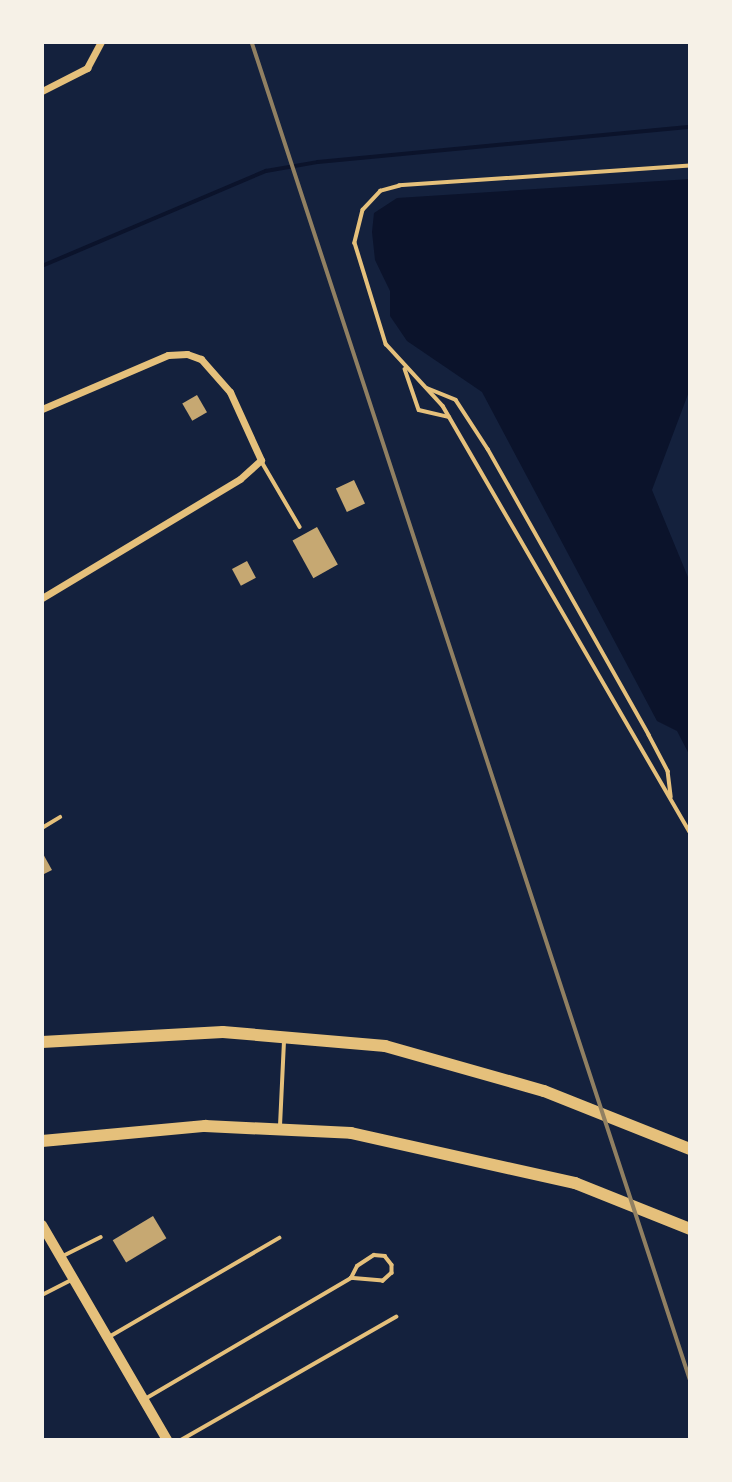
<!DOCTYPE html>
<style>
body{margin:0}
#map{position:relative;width:732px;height:1482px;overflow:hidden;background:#14213d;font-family:"Noto Sans",sans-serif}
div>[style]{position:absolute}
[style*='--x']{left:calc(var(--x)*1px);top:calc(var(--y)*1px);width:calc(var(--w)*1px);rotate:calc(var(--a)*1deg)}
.water>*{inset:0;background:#0b132b}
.stream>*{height:3.5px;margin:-1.75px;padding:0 1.75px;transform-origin:1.75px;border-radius:1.75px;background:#0b132b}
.building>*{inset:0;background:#c6a872;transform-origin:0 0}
.service>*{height:3.5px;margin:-1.75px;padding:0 1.75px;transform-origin:1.75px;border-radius:1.75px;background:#e5c07b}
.minor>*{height:7px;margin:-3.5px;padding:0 3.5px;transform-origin:3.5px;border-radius:3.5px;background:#e5c07b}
.primary>*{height:10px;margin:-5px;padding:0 5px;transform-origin:5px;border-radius:5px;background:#e5c07b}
.motorway>*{height:12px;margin:-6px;padding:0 6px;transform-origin:6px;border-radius:6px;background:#e5c07b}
.rail>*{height:3.5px;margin:-1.75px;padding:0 1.75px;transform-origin:1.75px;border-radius:1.75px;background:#918062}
span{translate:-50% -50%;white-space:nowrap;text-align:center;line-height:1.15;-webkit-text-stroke:7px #f6f1e7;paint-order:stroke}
.frame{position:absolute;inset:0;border:44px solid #f6f1e7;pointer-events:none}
</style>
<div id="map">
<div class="water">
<i style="clip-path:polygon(690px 179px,690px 389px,652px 490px,690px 582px,690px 756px,677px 731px,657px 721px,482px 392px,407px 341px,390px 316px,390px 291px,375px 260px,372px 232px,374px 213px,397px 198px)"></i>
</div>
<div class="stream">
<i style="--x:42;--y:266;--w:243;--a:-23"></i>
<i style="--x:266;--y:171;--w:53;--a:-9.8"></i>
<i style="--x:318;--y:162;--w:374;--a:-5.4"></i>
</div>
<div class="building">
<i style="left:197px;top:395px;width:20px;height:17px;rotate:60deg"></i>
<i style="left:354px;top:480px;width:26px;height:20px;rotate:65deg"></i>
<i style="left:317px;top:527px;width:43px;height:28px;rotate:61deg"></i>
<i style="left:247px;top:561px;width:19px;height:17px;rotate:62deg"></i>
<i style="clip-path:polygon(42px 852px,52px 870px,42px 875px)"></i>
<i style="left:153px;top:1216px;width:26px;height:47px;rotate:59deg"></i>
</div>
<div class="service">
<i style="--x:690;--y:166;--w:291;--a:176.1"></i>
<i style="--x:400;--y:186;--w:20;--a:165"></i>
<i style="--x:381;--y:191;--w:26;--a:133"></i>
<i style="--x:363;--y:210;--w:34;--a:104"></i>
<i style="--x:355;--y:243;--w:106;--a:72.9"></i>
<i style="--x:386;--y:344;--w:84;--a:47.4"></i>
<i style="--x:443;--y:406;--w:492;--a:59.9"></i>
<i style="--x:405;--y:369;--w:43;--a:71.1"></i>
<i style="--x:419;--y:410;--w:31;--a:13"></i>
<i style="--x:427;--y:388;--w:31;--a:22"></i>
<i style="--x:456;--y:400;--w:59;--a:56.9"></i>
<i style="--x:488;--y:449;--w:328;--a:60.6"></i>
<i style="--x:649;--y:735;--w:41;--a:62.2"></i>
<i style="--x:668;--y:771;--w:26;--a:83"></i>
<i style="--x:262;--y:462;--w:75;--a:59.7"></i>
<i style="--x:42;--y:828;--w:21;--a:-31"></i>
<i style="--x:280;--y:1126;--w:86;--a:-87.3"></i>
<i style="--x:63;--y:1256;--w:42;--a:-26.6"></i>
<i style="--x:42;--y:1295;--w:33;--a:-27"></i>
<i style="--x:109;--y:1337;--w:197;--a:-30.2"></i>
<i style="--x:145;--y:1399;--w:239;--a:-30.4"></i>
<i style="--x:351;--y:1278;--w:13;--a:-63"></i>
<i style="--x:357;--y:1266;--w:20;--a:-33"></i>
<i style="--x:374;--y:1255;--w:11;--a:5"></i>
<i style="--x:385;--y:1256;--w:11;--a:52"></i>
<i style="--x:392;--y:1265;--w:8;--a:90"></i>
<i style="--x:392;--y:1273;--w:12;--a:138"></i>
<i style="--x:383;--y:1281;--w:32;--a:-175"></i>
<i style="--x:181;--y:1440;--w:248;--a:-29.8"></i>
</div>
<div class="minor">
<i style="--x:42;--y:91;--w:51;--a:-27.1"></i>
<i style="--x:87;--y:68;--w:30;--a:-62"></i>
<i style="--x:42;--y:409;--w:137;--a:-23.2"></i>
<i style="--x:168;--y:355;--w:19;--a:-3"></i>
<i style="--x:187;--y:354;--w:15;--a:20"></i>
<i style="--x:201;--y:359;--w:44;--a:48.7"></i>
<i style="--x:230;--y:392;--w:75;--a:65.5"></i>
<i style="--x:261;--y:460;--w:28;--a:138"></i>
<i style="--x:240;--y:479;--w:231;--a:149"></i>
</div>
<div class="primary">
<i style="--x:42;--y:1225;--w:249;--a:59.8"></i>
</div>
<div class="motorway">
<i style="--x:42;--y:1042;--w:181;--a:-3.2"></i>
<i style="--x:223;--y:1032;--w:163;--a:4.9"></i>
<i style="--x:385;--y:1046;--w:165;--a:15.8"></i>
<i style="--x:544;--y:1091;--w:157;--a:21.7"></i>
<i style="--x:42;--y:1141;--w:164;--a:-5.3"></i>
<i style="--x:205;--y:1126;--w:146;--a:2.7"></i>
<i style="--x:351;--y:1133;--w:230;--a:12.6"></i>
<i style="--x:575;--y:1183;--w:124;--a:21.8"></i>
</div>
<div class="rail">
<i style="--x:252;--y:42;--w:1407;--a:71.86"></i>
</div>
<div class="frame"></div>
</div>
